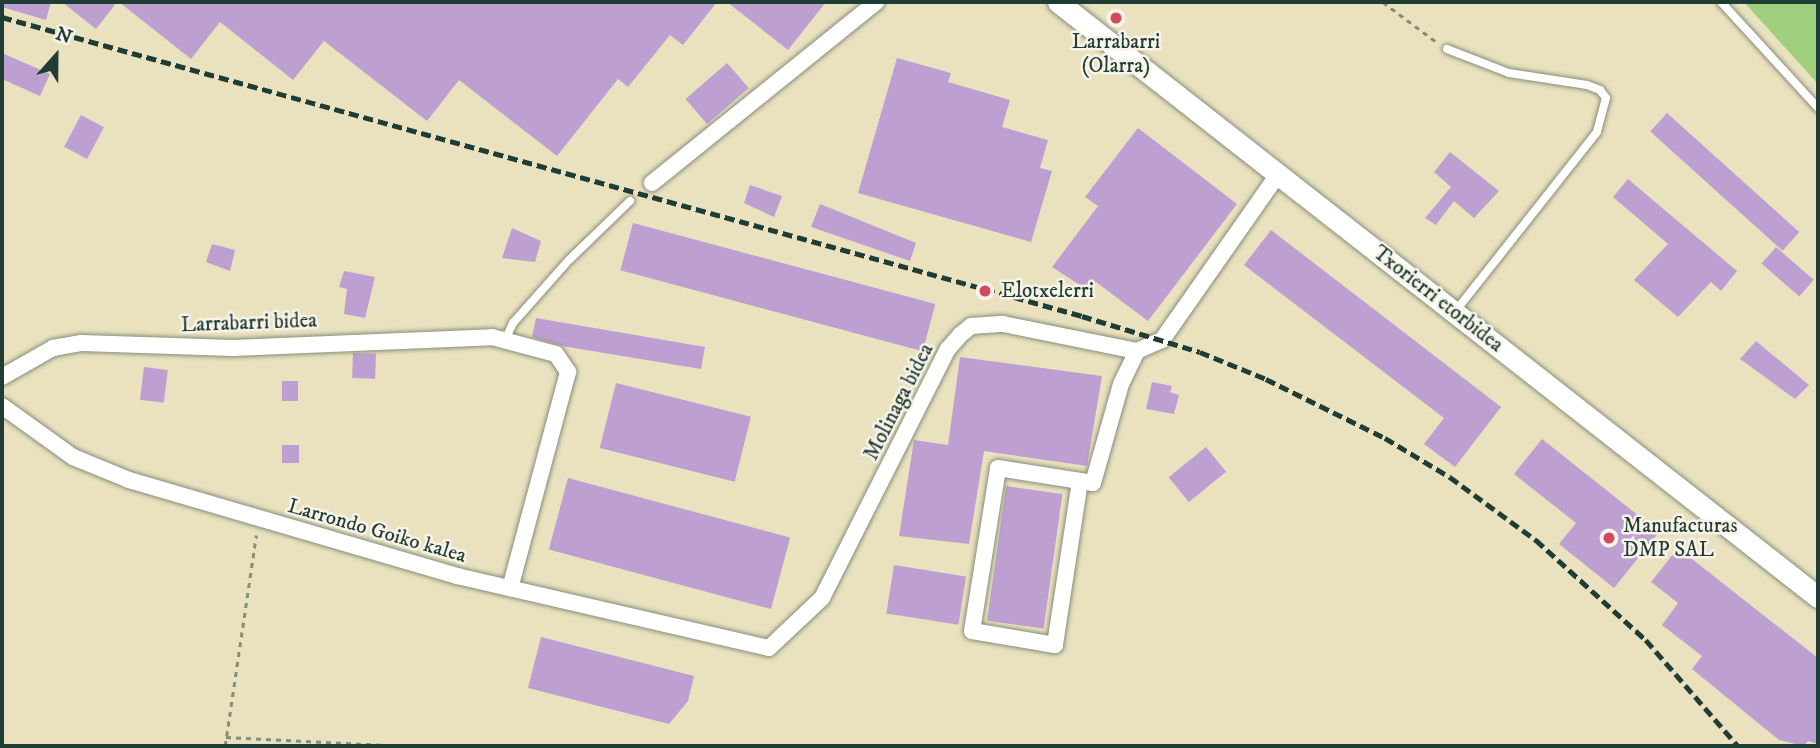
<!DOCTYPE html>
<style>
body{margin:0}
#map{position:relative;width:1820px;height:748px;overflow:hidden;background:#eae1bf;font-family:"IM FELL DW Pica",serif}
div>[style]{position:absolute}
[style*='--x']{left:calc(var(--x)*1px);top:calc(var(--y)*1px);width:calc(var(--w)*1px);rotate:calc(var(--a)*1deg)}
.green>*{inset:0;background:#a0cf7d}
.building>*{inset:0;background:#bda0d1;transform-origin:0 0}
.path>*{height:2.5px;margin-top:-1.25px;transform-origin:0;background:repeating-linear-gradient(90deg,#848f7a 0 5px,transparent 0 10px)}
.roads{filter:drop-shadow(0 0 2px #848f7a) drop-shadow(0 0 2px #848f7a)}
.lane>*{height:8px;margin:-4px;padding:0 4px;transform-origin:4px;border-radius:4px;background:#fff}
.street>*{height:16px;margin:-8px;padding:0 8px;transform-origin:8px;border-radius:8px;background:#fff}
.secondary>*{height:21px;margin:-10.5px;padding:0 10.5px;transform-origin:10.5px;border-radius:10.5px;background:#fff}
.rail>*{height:4.5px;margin-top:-2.25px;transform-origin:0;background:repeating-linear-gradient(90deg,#1f3d34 0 10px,transparent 0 15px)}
.dots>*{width:19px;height:19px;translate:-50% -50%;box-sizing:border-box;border:4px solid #f7f3e8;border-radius:50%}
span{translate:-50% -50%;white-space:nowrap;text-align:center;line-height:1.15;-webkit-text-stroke:5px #f7f3e8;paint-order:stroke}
.poi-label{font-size:21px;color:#1f3d34}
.left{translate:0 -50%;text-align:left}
.street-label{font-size:21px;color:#1f3d34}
.frame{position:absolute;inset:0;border:4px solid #1f3d34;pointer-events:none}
.north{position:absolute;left:21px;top:21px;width:70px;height:70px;-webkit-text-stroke:5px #f7f3e8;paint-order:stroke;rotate:21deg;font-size:19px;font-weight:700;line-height:28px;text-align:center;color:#1f3d34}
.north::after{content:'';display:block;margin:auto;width:24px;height:32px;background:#1f3d34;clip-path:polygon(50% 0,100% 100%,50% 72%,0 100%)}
</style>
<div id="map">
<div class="green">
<i style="clip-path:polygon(1744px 2px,1818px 2px,1818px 84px)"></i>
</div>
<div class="building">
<i style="clip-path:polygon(2px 2px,51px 2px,46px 20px,2px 7px)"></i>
<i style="clip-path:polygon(62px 2px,117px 2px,96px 29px)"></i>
<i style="clip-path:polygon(119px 2px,717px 2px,683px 45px,670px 35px,628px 87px,618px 79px,557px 156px,459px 80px,427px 121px,324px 41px,293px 80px,220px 22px,191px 59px)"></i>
<i style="clip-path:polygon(727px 2px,826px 2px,788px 50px)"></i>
<i style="clip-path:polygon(2px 53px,50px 74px,40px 96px,2px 79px)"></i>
<i style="clip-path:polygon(897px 58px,951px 73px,948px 82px,1010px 100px,1002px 127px,1048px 140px,1040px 168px,1052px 171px,1031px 242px,858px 193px)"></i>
<i style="left:727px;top:63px;width:33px;height:55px;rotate:49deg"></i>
<i style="left:1667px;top:113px;width:178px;height:25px;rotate:42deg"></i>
<i style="left:81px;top:115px;width:26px;height:36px;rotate:28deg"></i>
<i style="clip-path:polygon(1138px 128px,1237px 204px,1148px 321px,1096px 282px,1089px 291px,1052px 267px,1098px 206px,1085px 197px)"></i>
<i style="clip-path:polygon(1450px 152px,1499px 191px,1474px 218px,1454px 201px,1436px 225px,1425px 218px,1451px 187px,1434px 172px)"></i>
<i style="clip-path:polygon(1628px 179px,1737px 271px,1721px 291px,1711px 282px,1678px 317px,1634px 280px,1668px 244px,1613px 197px)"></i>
<i style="clip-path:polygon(750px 185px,782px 196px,774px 217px,744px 203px)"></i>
<i style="clip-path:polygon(820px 204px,916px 243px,910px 261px,811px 227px)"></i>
<i style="left:633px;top:223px;width:313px;height:49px;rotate:15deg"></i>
<i style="clip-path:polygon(512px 228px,541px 241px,535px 262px,502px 258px)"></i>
<i style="clip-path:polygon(1271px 230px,1501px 407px,1455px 467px,1424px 444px,1444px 418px,1244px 265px)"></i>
<i style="clip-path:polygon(212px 244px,235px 250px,230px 271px,206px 262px)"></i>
<i style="left:1776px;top:247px;width:50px;height:22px;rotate:41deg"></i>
<i style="clip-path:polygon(344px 271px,375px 277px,365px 318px,344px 314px,347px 289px,339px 287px)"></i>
<i style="clip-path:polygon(536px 318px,705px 347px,701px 369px,562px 346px,532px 337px)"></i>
<i style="clip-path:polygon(1756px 341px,1809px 385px,1795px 399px,1740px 359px)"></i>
<i style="left:353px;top:353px;width:23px;height:25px;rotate:2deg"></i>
<i style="clip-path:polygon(960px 357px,1102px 376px,1087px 466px,984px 451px,969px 544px,899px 536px,914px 440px,948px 445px)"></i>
<i style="left:144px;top:367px;width:24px;height:33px;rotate:7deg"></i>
<i style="left:282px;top:381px;width:16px;height:20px"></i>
<i style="clip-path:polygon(1152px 382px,1172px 386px,1170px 392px,1179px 395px,1174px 414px,1146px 409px)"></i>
<i style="left:616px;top:383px;width:139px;height:67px;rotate:14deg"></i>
<i style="clip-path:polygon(1542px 439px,1659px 532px,1614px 588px,1559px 544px,1576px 523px,1514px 474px)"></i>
<i style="left:282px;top:445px;width:17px;height:18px"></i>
<i style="left:1206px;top:447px;width:32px;height:48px;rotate:51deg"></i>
<i style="left:568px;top:478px;width:230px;height:74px;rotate:15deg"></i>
<i style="left:1006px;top:486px;width:57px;height:136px;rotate:8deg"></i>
<i style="clip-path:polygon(1678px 548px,1818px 658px,1818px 744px,1808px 741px,1804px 746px,1779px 740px,1692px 669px,1702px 656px,1662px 625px,1678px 603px,1651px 582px)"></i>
<i style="left:894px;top:565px;width:73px;height:49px;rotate:9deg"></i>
<i style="clip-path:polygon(541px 637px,694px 676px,688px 701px,669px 724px,528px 688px)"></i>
</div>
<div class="path">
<i style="--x:1383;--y:2;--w:69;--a:36.7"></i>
<i style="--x:226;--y:737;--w:175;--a:2.9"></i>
<i style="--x:225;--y:746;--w:213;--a:-81.6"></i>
</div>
<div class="roads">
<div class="lane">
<i style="--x:1721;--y:2;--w:144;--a:47.5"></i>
<i style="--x:1447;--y:49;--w:66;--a:21.2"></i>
<i style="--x:1509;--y:73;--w:79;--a:8.7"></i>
<i style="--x:1587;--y:85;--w:14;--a:21"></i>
<i style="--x:1600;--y:90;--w:10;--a:53"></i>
<i style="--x:1606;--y:98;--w:35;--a:105"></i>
<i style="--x:1597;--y:132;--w:229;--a:128.3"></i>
<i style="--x:506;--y:338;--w:17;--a:-65"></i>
<i style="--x:513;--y:323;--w:84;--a:-48.4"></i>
<i style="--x:569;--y:260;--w:85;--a:-44"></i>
</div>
<div class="street">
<i style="--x:652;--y:183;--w:288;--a:-38.9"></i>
<i style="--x:2;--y:377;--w:59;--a:-29.6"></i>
<i style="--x:53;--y:348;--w:29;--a:-10"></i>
<i style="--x:82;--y:343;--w:151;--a:1.9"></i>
<i style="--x:233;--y:348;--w:259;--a:-2.4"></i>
<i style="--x:492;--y:337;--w:66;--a:14.9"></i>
<i style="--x:556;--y:354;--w:22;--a:56"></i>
<i style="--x:568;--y:372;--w:224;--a:105"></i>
<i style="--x:2;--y:406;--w:87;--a:35.7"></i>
<i style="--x:73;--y:457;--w:61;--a:22.3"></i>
<i style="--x:129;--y:480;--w:342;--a:16.3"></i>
<i style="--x:457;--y:576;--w:320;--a:13"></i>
<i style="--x:769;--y:648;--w:73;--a:-43.3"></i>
<i style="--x:822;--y:598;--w:279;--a:-63.2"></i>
<i style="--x:948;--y:349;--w:18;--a:-49"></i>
<i style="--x:960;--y:335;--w:14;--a:-39"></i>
<i style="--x:971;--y:326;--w:32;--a:-4"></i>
<i style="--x:1003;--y:324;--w:137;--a:11.4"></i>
<i style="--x:1137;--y:351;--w:27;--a:-24"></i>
<i style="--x:1162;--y:340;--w:204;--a:-55"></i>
<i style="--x:1080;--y:481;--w:166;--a:98.7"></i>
<i style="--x:1055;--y:645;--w:84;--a:-170.4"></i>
<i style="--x:972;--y:631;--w:165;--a:-80.9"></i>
<i style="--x:998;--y:468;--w:96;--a:9"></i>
<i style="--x:1093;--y:483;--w:103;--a:-74.2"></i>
<i style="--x:1121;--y:384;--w:37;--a:-64"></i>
</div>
<div class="secondary">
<i style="--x:1058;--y:2;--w:965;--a:38.06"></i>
</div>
</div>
<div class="rail">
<i style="--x:2;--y:17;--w:1121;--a:15.47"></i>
<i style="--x:1082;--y:316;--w:123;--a:17"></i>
<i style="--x:1200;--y:352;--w:71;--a:22.2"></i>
<i style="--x:1266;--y:379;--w:133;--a:26.4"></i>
<i style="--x:1385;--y:438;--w:76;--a:31"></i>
<i style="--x:1450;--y:477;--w:107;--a:36.2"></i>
<i style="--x:1536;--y:540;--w:149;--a:42.3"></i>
<i style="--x:1646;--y:640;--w:140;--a:49"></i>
</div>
<div class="dots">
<i style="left:1116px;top:18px;background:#d1495b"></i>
<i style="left:985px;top:291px;background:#d1495b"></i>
<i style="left:1609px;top:538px;background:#d1495b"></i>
</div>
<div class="poi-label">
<span style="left:1116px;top:54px">Larrabarri<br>(Olarra)</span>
<span class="left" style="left:1001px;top:291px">Elotxelerri</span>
<span class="left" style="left:1623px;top:538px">Manufacturas<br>DMP SAL</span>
</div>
<div class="street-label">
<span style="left:1438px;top:299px;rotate:38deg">Txorierri etorbidea</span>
<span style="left:249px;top:323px;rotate:-2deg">Larrabarri bidea</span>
<span style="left:899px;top:402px;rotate:-63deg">Molinaga bidea</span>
<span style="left:377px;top:531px;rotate:16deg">Larrondo Goiko kalea</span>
</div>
<div class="frame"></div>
<div class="north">N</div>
</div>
